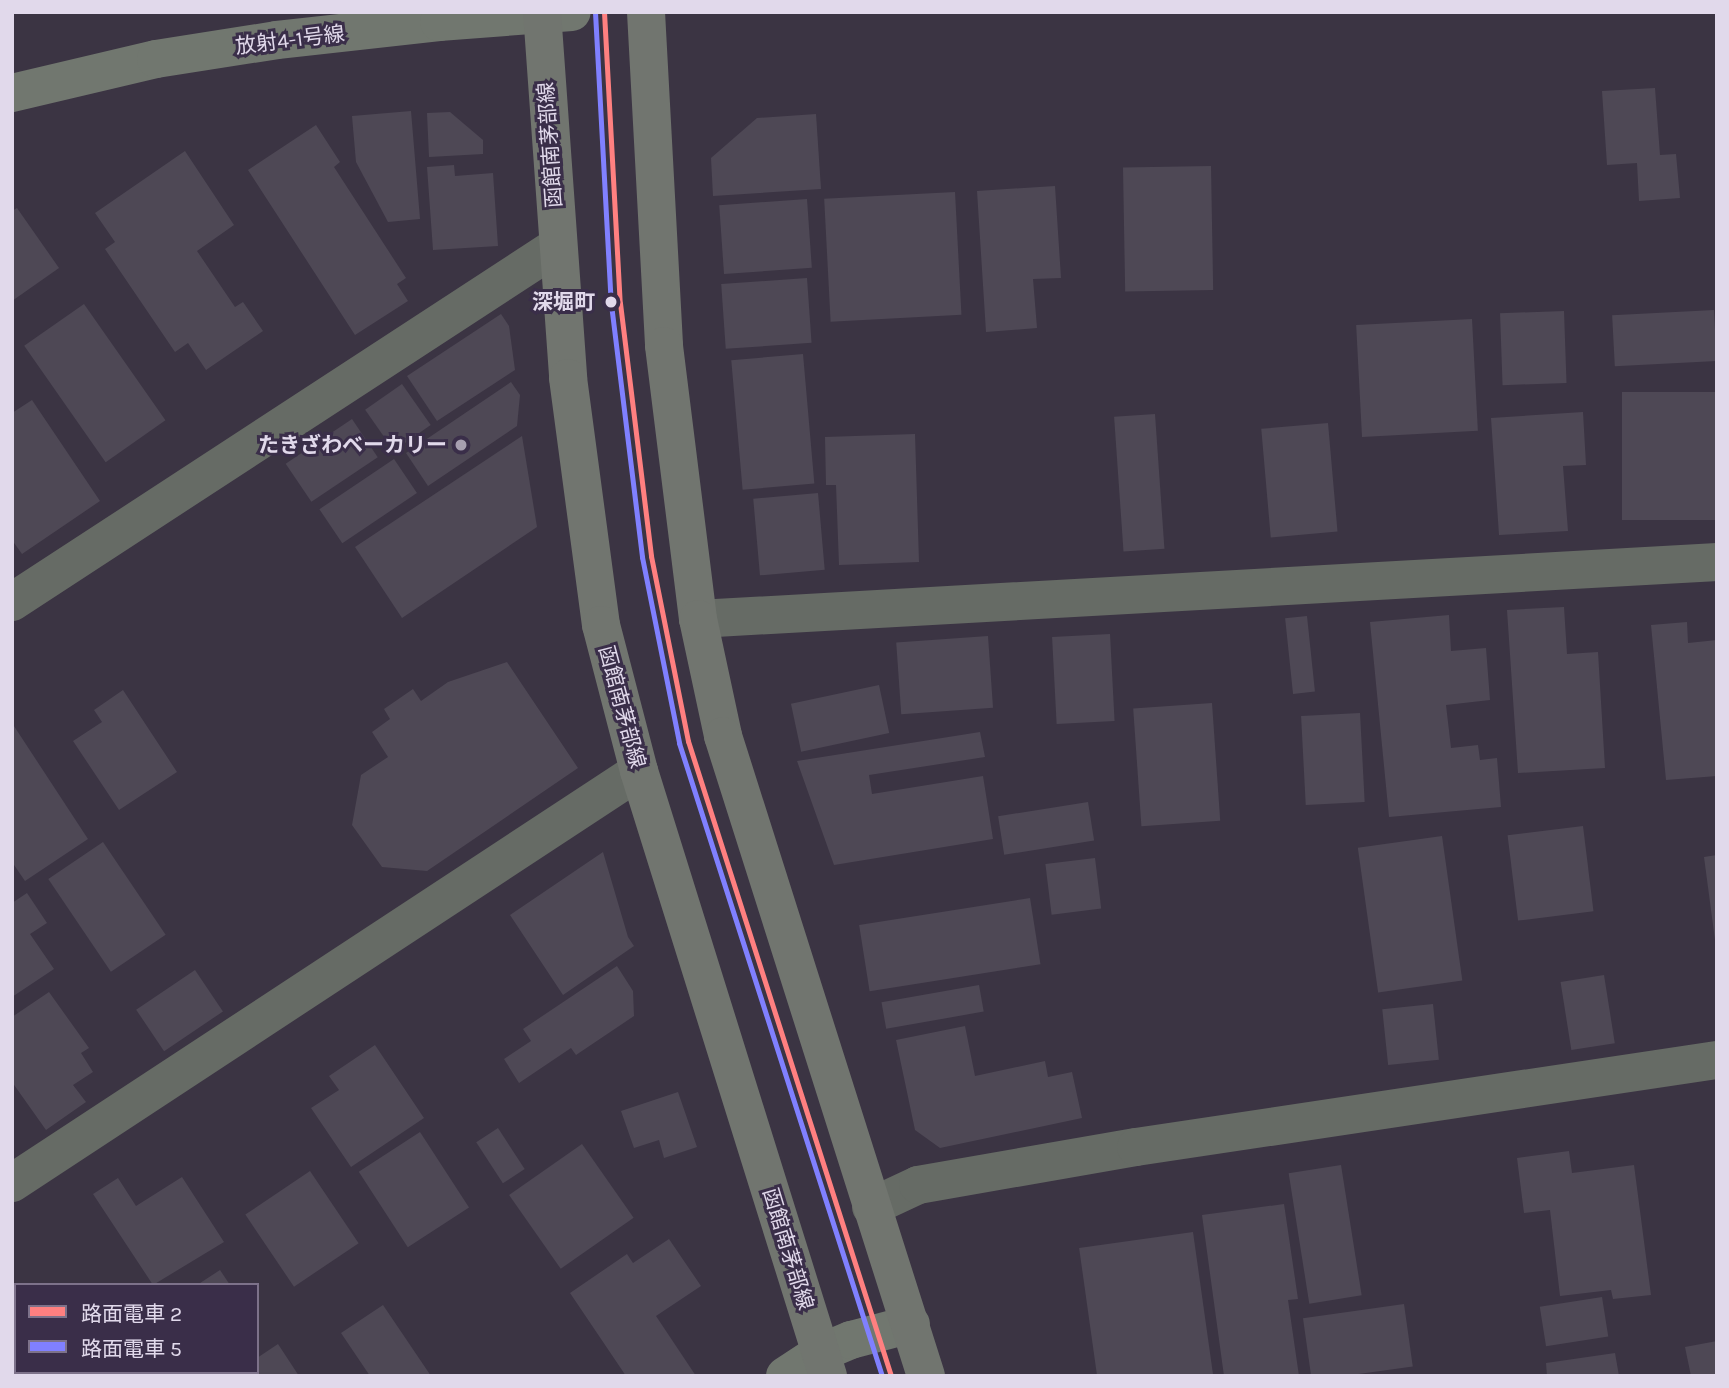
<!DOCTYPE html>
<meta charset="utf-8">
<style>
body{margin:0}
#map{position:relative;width:1729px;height:1388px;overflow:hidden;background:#3b3443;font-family:Karla,"Noto Sans JP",sans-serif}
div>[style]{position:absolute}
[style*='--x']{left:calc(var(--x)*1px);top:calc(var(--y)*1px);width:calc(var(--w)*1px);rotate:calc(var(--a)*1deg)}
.building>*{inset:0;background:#4e4855;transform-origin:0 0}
.street>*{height:38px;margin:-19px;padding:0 19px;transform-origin:19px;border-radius:19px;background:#666b65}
.secondary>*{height:38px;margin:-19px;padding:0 19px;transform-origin:19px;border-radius:19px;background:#71776f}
.primary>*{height:38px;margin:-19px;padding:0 19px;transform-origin:19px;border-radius:19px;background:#71756f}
.tram-1>*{height:5px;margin:-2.5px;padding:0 2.5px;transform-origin:2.5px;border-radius:2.5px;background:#ff8080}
.tram-2>*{height:5px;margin:-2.5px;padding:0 2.5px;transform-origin:2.5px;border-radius:2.5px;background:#8080ff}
.dots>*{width:19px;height:19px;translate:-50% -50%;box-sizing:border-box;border:4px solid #3a2e49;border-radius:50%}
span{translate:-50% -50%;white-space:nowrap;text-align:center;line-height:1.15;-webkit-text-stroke:6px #3a2e49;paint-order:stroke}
.street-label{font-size:21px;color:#e1d9eb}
.stop-label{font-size:21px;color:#e1d9eb;font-weight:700}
.right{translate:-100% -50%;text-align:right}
.poi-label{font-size:21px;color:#e1d9eb;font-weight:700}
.frame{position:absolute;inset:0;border:14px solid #e1d9eb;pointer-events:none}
.legend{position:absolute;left:14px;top:1283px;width:245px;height:91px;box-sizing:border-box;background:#3a2e49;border:2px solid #7d728a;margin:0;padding:9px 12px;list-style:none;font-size:21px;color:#e1d9eb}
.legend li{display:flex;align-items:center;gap:14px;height:35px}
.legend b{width:35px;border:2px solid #7d728a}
</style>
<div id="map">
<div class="building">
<i style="clip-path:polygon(1655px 88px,1660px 155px,1676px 154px,1680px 198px,1639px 201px,1637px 163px,1607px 165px,1602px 91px)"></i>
<i style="clip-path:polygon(411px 111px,420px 219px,388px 222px,356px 162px,352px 116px)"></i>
<i style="clip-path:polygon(450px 112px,483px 140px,483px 154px,429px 157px,427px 113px)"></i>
<i style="clip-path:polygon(816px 114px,821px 189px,713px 196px,711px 158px,757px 118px)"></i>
<i style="clip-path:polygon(316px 125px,340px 162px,334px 167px,406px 278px,397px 284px,408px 301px,355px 335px,248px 170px)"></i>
<i style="clip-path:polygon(185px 151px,234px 225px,197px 251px,235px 307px,243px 302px,263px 331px,206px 370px,188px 343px,175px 352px,105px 249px,115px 242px,95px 213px)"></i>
<i style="clip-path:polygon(454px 165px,455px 176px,493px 173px,498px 246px,433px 250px,427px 167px)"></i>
<i style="left:1211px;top:166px;width:124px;height:88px;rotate:89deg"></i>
<i style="clip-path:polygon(1055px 186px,1061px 278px,1033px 279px,1037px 328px,986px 332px,977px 191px)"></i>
<i style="left:955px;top:192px;width:123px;height:131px;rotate:87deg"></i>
<i style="left:807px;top:199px;width:69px;height:88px;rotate:86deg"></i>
<i style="clip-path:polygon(17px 208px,59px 268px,12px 301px,12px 211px)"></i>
<i style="left:807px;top:278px;width:65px;height:86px;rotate:86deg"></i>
<i style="left:84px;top:304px;width:142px;height:73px;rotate:55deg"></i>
<i style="left:1714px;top:310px;width:51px;height:102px;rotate:87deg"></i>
<i style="left:1564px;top:311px;width:72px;height:64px;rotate:88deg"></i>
<i style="clip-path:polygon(501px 314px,509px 326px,515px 370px,437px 421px,407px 376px)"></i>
<i style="left:1472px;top:319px;width:112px;height:116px;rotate:87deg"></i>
<i style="left:803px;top:354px;width:130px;height:72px;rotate:85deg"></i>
<i style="clip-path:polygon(511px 382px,520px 395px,517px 426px,428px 486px,406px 453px)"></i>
<i style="left:402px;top:384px;width:50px;height:45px;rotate:55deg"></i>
<i style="left:1717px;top:392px;width:128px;height:95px;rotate:90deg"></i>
<i style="clip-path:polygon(32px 400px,100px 501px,22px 554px,12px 540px,12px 413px)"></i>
<i style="clip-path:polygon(1583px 412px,1586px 465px,1563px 466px,1568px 531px,1499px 535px,1491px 418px)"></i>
<i style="left:1155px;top:414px;width:135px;height:41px;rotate:86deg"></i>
<i style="left:352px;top:419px;width:46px;height:80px;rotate:56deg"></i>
<i style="left:1328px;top:423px;width:109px;height:67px;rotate:85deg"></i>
<i style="clip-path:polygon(915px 434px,919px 562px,839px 565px,836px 485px,826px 485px,825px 437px)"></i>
<i style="clip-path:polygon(522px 436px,537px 527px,402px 618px,355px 547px)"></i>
<i style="left:394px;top:459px;width:41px;height:90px;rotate:56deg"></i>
<i style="left:818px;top:493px;width:77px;height:65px;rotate:85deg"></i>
<i style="clip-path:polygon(1564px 607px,1567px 654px,1598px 652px,1605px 768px,1518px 773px,1507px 610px)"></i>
<i style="clip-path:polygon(1449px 615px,1451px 651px,1486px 648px,1490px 700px,1446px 705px,1451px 748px,1478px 745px,1480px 760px,1497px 758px,1501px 807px,1389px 817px,1370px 622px)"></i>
<i style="left:1307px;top:616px;width:76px;height:22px;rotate:84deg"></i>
<i style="clip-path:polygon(1687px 622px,1688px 643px,1717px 640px,1717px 776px,1666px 780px,1651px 625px)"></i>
<i style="left:1110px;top:634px;width:87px;height:58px;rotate:87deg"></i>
<i style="left:988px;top:636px;width:72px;height:92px;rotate:86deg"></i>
<i style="clip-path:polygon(507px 662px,578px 768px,427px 871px,382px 867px,352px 825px,361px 775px,388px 757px,372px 732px,390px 719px,384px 709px,413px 689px,421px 701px,448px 682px)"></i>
<i style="left:879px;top:685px;width:49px;height:90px;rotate:78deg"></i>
<i style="clip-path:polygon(123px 690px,177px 772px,119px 810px,73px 741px,102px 722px,94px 710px)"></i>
<i style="left:1212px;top:703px;width:118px;height:79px;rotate:86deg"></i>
<i style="left:1360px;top:713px;width:89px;height:59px;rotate:87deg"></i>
<i style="clip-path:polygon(12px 723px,88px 839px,25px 881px,12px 862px)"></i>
<i style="clip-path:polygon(980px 732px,985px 757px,869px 775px,872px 794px,983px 776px,993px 839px,834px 865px,797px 761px)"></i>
<i style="left:1088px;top:802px;width:39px;height:91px;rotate:81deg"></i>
<i style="left:1583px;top:826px;width:86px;height:76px;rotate:83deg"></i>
<i style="left:1442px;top:836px;width:146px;height:85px;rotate:82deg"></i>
<i style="left:103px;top:842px;width:112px;height:66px;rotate:56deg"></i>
<i style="clip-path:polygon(603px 852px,628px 937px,634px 946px,563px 995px,510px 915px)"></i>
<i style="clip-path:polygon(1717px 855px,1717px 940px,1715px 940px,1704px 857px)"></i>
<i style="left:1095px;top:858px;width:51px;height:50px;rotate:83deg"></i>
<i style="clip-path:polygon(27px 893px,47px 923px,30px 934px,54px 969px,12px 997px,12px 903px)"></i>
<i style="left:1030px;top:898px;width:67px;height:173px;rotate:81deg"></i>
<i style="clip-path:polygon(617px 966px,633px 991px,634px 1016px,576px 1055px,571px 1048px,519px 1083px,504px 1059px,531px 1041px,523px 1029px)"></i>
<i style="left:195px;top:970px;width:50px;height:71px;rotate:56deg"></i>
<i style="left:1604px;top:975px;width:69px;height:44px;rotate:81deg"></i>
<i style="left:979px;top:985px;width:27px;height:99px;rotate:80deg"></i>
<i style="clip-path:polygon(49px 992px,89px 1048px,81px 1053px,93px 1072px,73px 1085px,86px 1102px,46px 1130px,12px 1082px,12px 1017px)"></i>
<i style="left:1433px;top:1004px;width:56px;height:51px;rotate:84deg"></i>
<i style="clip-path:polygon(965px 1026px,975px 1076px,1045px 1061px,1048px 1077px,1072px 1072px,1082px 1118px,940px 1148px,915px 1130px,896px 1040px)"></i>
<i style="clip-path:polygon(375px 1045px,424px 1118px,351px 1167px,311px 1108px,339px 1090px,329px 1076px)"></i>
<i style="clip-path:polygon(678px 1092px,697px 1147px,664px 1158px,659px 1140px,634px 1148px,621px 1111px)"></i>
<i style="left:498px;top:1128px;width:49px;height:26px;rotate:57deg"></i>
<i style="left:420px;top:1132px;width:90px;height:73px;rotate:57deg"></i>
<i style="left:582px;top:1144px;width:90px;height:89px;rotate:55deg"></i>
<i style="clip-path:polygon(1569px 1151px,1572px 1173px,1634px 1165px,1651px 1295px,1613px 1299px,1611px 1290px,1560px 1296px,1550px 1210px,1524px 1213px,1517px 1158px)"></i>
<i style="left:1341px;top:1165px;width:132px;height:53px;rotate:81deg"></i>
<i style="left:310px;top:1171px;width:87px;height:78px;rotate:56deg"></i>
<i style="clip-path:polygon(182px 1177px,224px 1242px,153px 1285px,93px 1194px,118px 1178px,136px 1206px)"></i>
<i style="clip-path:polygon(1284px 1204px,1298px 1299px,1288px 1300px,1299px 1376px,1224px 1376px,1202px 1215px)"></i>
<i style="left:1193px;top:1232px;width:146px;height:115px;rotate:82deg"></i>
<i style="clip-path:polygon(669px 1239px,701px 1286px,656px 1316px,696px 1376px,626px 1376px,570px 1293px,627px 1254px,633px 1263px)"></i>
<i style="clip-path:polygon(220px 1270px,230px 1285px,197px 1285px)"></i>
<i style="left:1602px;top:1297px;width:40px;height:63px;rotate:81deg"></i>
<i style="left:1404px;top:1304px;width:63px;height:102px;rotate:82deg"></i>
<i style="clip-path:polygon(383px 1305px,431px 1376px,370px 1376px,341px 1333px)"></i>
<i style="clip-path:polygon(1717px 1341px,1717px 1376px,1691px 1376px,1685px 1347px)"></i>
<i style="clip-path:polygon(278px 1344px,299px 1376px,232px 1376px,237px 1372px,257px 1372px,257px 1358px)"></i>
<i style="clip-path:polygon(1615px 1353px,1619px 1376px,1547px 1376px,1546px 1363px)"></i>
<i style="left:80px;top:1372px;width:64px;height:5px"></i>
</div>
<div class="street">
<i style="--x:12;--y:602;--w:650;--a:-33.13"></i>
<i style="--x:698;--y:619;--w:1021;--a:-3.2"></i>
<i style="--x:12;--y:1183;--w:750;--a:-33.31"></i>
<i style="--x:871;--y:1207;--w:52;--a:-25.1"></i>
<i style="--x:918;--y:1185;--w:221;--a:-9.9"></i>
<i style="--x:1136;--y:1147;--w:587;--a:-8.52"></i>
</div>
<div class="secondary">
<i style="--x:12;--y:93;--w:148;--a:-13.3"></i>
<i style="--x:156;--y:59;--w:122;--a:-8.9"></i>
<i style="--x:277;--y:40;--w:163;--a:-6.3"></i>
<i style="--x:439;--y:22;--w:133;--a:-4.3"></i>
<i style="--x:785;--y:1376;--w:42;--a:-33.3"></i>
<i style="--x:820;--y:1353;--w:34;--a:-23"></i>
<i style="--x:851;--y:1340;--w:62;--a:-14.9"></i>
</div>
<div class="primary">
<i style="--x:542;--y:12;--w:367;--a:85.9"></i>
<i style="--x:568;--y:378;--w:249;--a:82.4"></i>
<i style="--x:601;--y:625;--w:151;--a:75.4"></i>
<i style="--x:639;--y:771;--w:634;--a:72.65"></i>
<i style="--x:646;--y:12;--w:334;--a:86.9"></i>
<i style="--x:664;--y:346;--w:275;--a:82.9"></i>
<i style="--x:698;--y:619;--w:120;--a:77.9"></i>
<i style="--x:723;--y:736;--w:671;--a:72.4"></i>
</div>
<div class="tram-1">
<i style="--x:604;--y:12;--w:291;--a:86.9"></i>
<i style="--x:620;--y:303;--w:255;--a:83"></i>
<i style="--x:651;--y:556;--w:189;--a:78.7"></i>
<i style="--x:688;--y:741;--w:667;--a:72.27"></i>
</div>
<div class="tram-2">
<i style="--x:595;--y:12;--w:292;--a:86.9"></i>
<i style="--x:611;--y:304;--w:255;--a:83"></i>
<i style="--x:642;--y:557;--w:190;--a:78.7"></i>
<i style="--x:679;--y:743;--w:665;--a:72.22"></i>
</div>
<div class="dots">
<i style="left:611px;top:302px;background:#e1d9eb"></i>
<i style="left:461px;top:445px;background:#a79fb0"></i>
</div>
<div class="street-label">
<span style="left:290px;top:40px;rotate:-7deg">放射4-1号線</span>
<span style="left:550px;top:145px;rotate:-94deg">函館南茅部線</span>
<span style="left:622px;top:707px;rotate:75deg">函館南茅部線</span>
<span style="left:788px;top:1249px;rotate:73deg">函館南茅部線</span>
</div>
<div class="stop-label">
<span class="right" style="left:595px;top:302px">深堀町</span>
</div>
<div class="poi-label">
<span class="right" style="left:447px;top:445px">たきざわベーカリー</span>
</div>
<div class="frame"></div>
<ul class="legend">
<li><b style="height:9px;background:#ff8080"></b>路面電車 2</li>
<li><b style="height:9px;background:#8080ff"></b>路面電車 5</li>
</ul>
</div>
